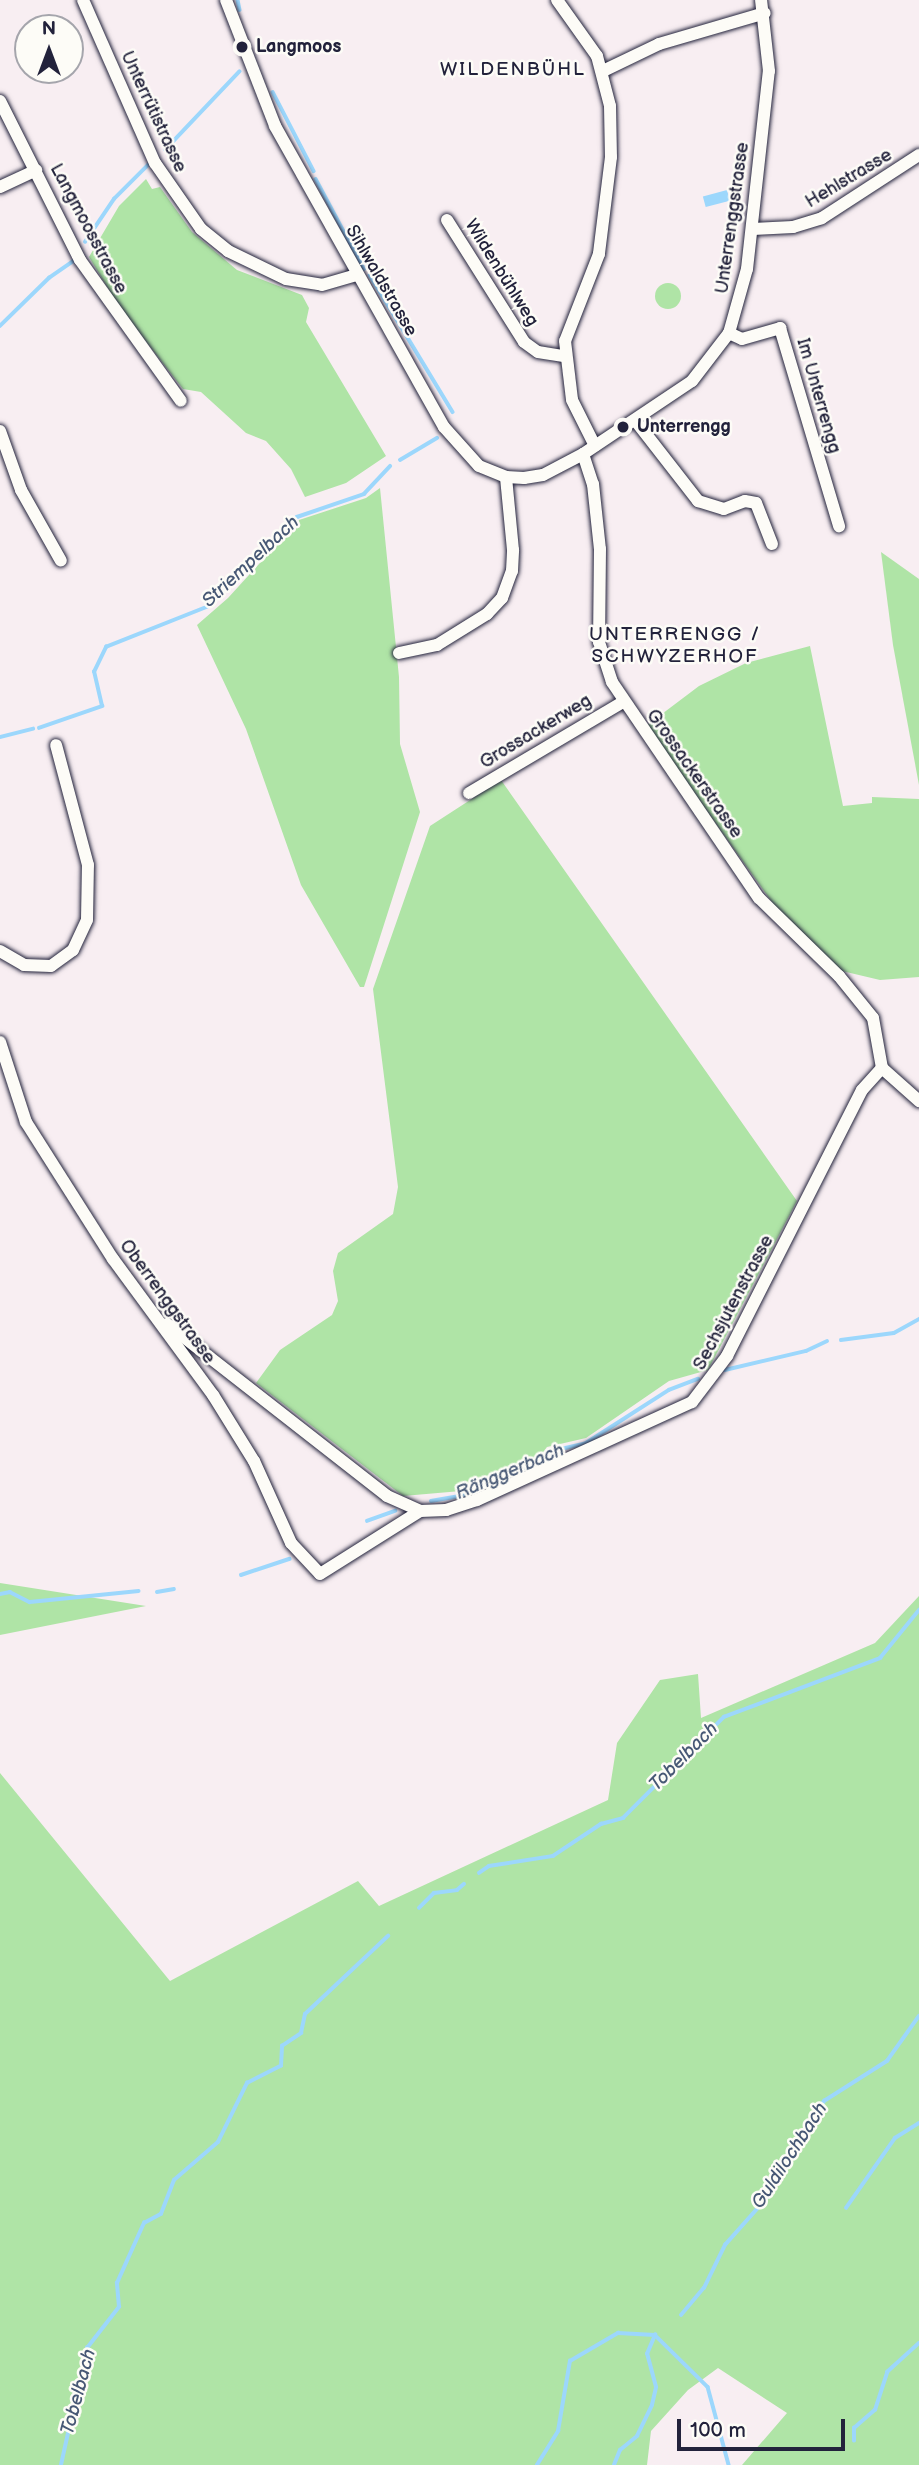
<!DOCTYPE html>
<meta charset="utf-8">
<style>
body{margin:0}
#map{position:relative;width:919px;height:2465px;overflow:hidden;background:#f8eef2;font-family:"Balsamiq Sans",sans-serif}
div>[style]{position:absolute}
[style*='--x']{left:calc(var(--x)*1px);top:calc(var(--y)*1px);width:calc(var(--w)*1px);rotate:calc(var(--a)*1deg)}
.green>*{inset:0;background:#afe4a6}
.round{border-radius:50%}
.water>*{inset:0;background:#9cd7fc;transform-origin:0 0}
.stream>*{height:3.5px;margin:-1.75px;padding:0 1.75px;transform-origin:1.75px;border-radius:1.75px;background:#9cd7fc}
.roads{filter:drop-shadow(0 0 2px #22223b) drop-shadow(0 0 2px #22223b)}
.minor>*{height:12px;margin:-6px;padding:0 6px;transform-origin:6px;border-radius:6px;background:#fdfcf7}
.dots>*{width:19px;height:19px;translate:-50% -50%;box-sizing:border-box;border:4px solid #fdfcf7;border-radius:50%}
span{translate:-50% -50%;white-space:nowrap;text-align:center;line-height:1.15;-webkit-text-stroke:5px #fdfcf7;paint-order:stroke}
.poi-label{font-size:18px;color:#22223b;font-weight:700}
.left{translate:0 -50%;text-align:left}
.street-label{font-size:18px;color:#22223b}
.neighbourhood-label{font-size:19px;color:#22223b;letter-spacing:2px}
.water-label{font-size:19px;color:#475875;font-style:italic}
.north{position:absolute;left:14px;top:14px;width:70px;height:70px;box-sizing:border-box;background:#fdfcf7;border:2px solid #a5a5ac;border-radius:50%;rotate:0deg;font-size:19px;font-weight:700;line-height:28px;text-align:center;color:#22223b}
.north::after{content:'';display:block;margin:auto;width:24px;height:32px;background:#22223b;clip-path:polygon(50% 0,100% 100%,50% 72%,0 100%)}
.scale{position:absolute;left:677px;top:2419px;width:168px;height:32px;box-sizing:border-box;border:4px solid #22223b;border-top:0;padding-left:9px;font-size:21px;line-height:24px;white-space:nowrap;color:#22223b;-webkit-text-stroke:5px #fdfcf7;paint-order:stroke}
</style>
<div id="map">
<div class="green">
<i style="clip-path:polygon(146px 179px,152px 189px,160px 187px,192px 232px,237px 270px,302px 295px,309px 308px,306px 322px,386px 456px,346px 483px,305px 497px,291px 469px,266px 441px,246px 433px,201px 392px,183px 389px,175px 379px,118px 305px,89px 257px,119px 206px)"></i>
<i class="round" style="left:655px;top:283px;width:26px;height:26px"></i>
<i style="clip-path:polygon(380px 488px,399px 677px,400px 744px,420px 812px,364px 987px,360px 987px,301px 885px,246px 729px,197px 625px,228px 598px,299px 520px,366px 498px)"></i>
<i style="clip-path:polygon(881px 552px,919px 579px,919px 785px,893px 645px)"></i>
<i style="clip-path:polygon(810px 646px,843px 806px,872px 803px,872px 797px,919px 799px,919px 977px,880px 980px,842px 971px,784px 919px,646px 726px,699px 686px,746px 663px)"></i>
<i style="clip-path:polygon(501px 780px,797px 1201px,708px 1370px,669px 1381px,586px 1438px,547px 1447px,539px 1458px,461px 1491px,403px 1496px,256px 1383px,280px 1350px,332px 1315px,338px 1301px,333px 1271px,338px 1253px,393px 1214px,398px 1187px,373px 989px,430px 826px)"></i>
<i style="clip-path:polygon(0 1583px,146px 1606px,0 1635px)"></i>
<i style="clip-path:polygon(919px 1596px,919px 2465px,742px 2465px,787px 2413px,718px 2368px,688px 2390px,651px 2431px,647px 2465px,0 2465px,0 1773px,170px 1981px,358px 1881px,379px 1906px,608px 1800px,617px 1743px,660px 1680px,698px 1674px,701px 1718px,875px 1643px)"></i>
</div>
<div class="water">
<i style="left:727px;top:190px;width:11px;height:25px;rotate:75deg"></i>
</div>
<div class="stream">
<i style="--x:238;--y:0;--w:10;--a:79"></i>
<i style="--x:273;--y:92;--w:89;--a:62.6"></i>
<i style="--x:165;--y:150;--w:108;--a:-46.5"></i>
<i style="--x:316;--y:179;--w:102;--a:61.9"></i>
<i style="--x:85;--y:242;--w:52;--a:-56"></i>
<i style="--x:114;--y:199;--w:48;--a:-45"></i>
<i style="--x:370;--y:275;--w:160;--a:58.8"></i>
<i style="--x:0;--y:326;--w:69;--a:-44.4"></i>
<i style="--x:49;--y:278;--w:29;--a:-35"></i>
<i style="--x:400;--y:460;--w:43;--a:-30.7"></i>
<i style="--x:39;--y:728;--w:67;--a:-19.2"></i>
<i style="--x:102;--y:706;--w:35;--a:-103"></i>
<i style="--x:94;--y:672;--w:28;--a:-64"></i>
<i style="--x:106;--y:647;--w:111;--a:-21.7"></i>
<i style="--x:209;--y:606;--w:125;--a:-45.3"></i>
<i style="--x:297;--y:517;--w:71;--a:-18.9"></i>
<i style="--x:364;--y:494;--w:38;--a:-47"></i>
<i style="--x:0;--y:737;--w:34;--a:-14"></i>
<i style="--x:841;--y:1340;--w:53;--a:-7.5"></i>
<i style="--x:894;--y:1333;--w:29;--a:-29"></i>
<i style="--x:725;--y:1370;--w:83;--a:-13.2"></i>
<i style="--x:806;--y:1351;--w:23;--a:-25"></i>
<i style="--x:431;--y:1501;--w:36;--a:-10"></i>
<i style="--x:466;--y:1495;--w:84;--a:-23.2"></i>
<i style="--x:543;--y:1462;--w:11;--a:-63"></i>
<i style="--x:548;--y:1452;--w:39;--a:-13"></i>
<i style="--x:586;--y:1443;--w:98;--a:-32.6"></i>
<i style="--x:669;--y:1390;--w:31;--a:-21"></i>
<i style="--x:367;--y:1521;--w:30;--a:-20"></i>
<i style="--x:241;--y:1575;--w:51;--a:-18.4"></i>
<i style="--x:157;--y:1592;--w:17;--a:-10"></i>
<i style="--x:0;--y:1594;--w:10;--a:-11"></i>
<i style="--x:10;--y:1592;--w:22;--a:27"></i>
<i style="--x:30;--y:1602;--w:109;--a:-5.8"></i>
<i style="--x:479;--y:1873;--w:12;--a:-35"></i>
<i style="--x:489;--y:1866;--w:65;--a:-8.9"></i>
<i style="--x:553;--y:1856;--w:58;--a:-33.7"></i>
<i style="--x:601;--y:1824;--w:23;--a:-15"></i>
<i style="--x:623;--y:1818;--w:143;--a:-45"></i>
<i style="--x:724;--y:1717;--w:167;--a:-20.7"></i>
<i style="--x:880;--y:1658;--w:62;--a:-50.9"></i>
<i style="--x:419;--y:1908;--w:21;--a:-45"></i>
<i style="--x:434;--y:1893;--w:23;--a:-7"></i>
<i style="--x:457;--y:1890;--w:9;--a:-41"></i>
<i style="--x:846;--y:2208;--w:85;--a:-55"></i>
<i style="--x:895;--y:2138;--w:28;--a:-32"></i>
<i style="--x:681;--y:2315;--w:35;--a:-50"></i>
<i style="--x:704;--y:2288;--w:48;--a:-64"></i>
<i style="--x:725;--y:2245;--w:62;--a:-48.3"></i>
<i style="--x:766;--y:2199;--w:29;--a:-70"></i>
<i style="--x:776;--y:2172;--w:86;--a:-55.9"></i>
<i style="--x:824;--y:2101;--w:75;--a:-32.4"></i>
<i style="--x:887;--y:2061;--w:55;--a:-54.6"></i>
<i style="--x:655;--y:2335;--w:74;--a:44.5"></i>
<i style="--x:708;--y:2387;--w:81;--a:74.9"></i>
<i style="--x:854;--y:2441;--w:13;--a:-90"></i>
<i style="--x:854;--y:2428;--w:28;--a:-41"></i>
<i style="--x:875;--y:2410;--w:40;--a:-72"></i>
<i style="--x:887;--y:2372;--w:43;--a:-42.2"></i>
<i style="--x:61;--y:2465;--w:120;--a:-77.5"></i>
<i style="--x:87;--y:2348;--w:52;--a:-52"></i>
<i style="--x:119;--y:2307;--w:24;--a:-95"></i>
<i style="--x:117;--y:2283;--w:66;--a:-65.8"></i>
<i style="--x:144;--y:2223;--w:19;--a:-28"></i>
<i style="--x:161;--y:2214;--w:36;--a:-69"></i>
<i style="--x:174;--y:2180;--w:58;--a:-40.8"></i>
<i style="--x:218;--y:2142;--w:66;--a:-63.8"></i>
<i style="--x:247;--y:2083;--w:38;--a:-27"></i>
<i style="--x:281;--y:2066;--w:20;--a:-87"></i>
<i style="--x:282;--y:2046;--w:23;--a:-34"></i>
<i style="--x:301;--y:2033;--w:19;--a:-78"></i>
<i style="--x:305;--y:2014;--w:114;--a:-43.2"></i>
<i style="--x:537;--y:2465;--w:40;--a:-58"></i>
<i style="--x:558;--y:2431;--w:71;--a:-80.3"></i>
<i style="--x:570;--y:2361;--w:56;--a:-30.3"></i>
<i style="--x:618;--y:2333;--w:37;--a:3"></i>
<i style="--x:614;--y:2465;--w:16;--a:-68"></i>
<i style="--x:620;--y:2450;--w:22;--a:-39"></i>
<i style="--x:637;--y:2436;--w:34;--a:-64"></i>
<i style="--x:652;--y:2405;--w:18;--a:-77"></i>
<i style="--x:656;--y:2387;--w:34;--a:-105"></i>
<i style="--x:647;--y:2354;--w:21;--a:-67"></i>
</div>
<div class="roads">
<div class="minor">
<i style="--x:83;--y:0;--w:178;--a:66.2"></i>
<i style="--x:155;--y:163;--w:80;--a:55.1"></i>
<i style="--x:201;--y:229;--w:35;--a:39"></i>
<i style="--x:228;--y:251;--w:64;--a:25.8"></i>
<i style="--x:286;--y:279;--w:36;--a:9"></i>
<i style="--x:322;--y:285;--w:35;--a:-16"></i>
<i style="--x:226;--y:0;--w:135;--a:68.7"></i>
<i style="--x:275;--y:126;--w:345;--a:60.7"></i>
<i style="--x:444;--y:427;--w:52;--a:48.1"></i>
<i style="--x:479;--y:466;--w:29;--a:22"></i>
<i style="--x:506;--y:477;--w:18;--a:3"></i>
<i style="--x:524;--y:478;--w:19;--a:-9"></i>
<i style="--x:543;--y:475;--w:45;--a:-27.7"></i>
<i style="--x:583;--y:454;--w:131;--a:-33.8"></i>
<i style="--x:692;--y:381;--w:61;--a:-52.4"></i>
<i style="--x:729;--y:333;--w:66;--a:-74.3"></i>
<i style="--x:747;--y:269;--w:199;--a:-83.7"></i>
<i style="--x:769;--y:71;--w:71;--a:-96.4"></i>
<i style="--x:557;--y:0;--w:69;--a:54.5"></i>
<i style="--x:597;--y:56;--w:52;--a:75.4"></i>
<i style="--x:610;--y:106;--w:51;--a:88.9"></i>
<i style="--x:611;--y:157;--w:98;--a:97.1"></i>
<i style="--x:599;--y:254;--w:93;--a:111.3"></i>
<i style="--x:565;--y:341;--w:59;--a:83.2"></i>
<i style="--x:572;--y:400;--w:51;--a:63.4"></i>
<i style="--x:603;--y:71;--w:62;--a:-25.7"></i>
<i style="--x:659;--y:44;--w:110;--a:-16.3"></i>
<i style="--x:0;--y:101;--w:178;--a:63.3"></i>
<i style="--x:80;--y:260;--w:173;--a:54.4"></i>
<i style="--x:0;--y:187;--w:40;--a:-25"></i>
<i style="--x:447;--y:220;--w:144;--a:57.7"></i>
<i style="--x:524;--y:342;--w:17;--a:36"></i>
<i style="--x:538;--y:352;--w:26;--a:9"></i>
<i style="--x:753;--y:229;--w:40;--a:-2.9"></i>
<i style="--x:793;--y:227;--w:30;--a:-17"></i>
<i style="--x:822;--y:218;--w:116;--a:-33"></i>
<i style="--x:729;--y:333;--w:14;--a:25"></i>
<i style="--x:742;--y:339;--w:40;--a:-16"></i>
<i style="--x:780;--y:328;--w:207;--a:73.4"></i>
<i style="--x:635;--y:420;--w:103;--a:52.1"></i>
<i style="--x:698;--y:501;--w:27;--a:17"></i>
<i style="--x:724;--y:509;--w:22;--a:-21"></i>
<i style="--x:745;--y:501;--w:11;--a:10"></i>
<i style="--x:756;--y:503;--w:44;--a:68.7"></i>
<i style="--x:0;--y:431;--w:63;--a:70.4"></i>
<i style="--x:21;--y:490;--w:81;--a:60.6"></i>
<i style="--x:583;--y:454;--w:32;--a:72"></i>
<i style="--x:593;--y:484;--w:65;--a:83.9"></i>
<i style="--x:600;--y:549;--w:93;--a:90.6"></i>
<i style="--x:599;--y:642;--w:42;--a:72"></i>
<i style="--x:612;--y:682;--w:261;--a:55.8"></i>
<i style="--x:759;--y:898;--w:112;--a:44.3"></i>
<i style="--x:839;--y:976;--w:54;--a:51"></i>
<i style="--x:873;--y:1018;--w:51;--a:79.8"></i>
<i style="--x:399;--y:653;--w:39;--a:-12"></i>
<i style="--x:437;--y:645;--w:59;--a:-31.8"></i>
<i style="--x:487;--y:614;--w:22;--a:-47"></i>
<i style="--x:502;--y:598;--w:29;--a:-70"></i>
<i style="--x:512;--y:571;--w:21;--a:-87"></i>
<i style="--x:513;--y:550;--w:73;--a:-95.5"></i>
<i style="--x:469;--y:793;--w:179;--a:-30.6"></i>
<i style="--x:0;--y:951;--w:28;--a:30"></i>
<i style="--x:24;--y:965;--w:27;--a:2"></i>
<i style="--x:51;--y:966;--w:27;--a:-36"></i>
<i style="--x:73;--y:950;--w:33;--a:-65"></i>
<i style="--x:87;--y:920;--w:55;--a:-89"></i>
<i style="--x:88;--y:865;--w:124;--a:-104.9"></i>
<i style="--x:0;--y:1042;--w:84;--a:72"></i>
<i style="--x:26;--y:1122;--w:162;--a:57.6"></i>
<i style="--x:113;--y:1259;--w:169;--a:53.7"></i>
<i style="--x:213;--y:1395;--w:78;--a:58.2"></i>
<i style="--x:254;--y:1461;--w:90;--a:65.7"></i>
<i style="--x:291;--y:1543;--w:42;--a:46.9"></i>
<i style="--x:320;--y:1574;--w:118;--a:-32.2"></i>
<i style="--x:420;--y:1511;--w:26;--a:-2"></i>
<i style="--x:446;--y:1510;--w:33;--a:-18"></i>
<i style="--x:477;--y:1500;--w:236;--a:-24.5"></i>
<i style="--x:692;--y:1402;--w:58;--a:-52.7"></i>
<i style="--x:727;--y:1356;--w:298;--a:-63.1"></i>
<i style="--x:862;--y:1090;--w:30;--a:-48"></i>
<i style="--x:882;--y:1068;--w:50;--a:41.7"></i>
<i style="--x:167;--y:1324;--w:279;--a:38"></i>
<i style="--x:387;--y:1496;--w:36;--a:24"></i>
</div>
</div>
<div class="dots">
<i style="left:242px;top:47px;background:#22223b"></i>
<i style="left:623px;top:427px;background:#22223b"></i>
</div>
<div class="poi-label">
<span class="left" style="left:256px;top:47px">Langmoos</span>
<span class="left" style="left:637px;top:427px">Unterrengg</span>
</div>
<div class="street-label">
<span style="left:153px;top:112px;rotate:65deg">Unterrütistrasse</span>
<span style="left:849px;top:179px;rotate:-31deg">Hehlstrasse</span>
<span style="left:733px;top:218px;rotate:-82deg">Unterrenggstrasse</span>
<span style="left:88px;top:229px;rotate:62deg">Langmoosstrasse</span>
<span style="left:501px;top:273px;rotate:58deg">Wildenbühlweg</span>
<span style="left:381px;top:281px;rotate:60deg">Sihlwaldstrasse</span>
<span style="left:818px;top:396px;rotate:74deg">Im Unterrengg</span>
<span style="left:536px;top:732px;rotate:-31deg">Grossackerweg</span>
<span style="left:694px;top:774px;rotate:55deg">Grossackerstrasse</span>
<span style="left:167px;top:1302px;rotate:54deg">Oberrenggstrasse</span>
<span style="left:734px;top:1303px;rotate:-62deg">Sechsjutenstrasse</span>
</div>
<div class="neighbourhood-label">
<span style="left:513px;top:70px">WILDENBÜHL</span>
<span style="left:675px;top:646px">UNTERRENGG /<br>SCHWYZERHOF</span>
</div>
<div class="water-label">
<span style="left:251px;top:562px;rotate:-43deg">Striempelbach</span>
<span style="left:510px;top:1472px;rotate:-23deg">Ränggerbach</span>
<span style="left:684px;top:1757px;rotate:-45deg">Tobelbach</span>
<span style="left:790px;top:2156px;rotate:-57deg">Guldilochbach</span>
<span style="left:79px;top:2392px;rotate:-75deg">Tobelbach</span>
</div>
<div class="north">N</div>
<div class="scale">100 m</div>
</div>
